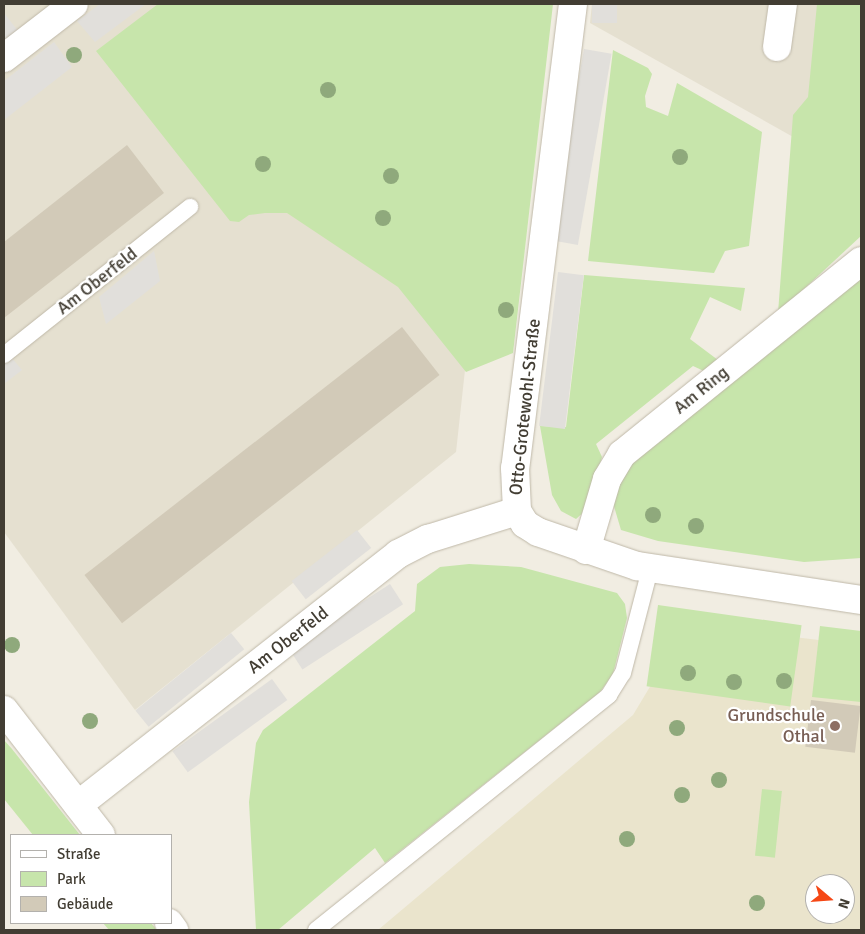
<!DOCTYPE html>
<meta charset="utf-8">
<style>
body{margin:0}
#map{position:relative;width:865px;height:934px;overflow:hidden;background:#f1ede2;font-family:Signika,sans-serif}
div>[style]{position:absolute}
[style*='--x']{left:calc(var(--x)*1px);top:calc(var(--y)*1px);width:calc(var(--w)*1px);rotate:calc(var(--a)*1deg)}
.residential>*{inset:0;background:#e5e0d0}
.education>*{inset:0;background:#eae4cc}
.green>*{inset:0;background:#c7e5ab;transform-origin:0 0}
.parking>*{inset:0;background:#e1dfdb;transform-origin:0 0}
.building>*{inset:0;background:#d2cab8;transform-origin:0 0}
.roads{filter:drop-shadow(0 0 1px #bfb8a8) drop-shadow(0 0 1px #bfb8a8)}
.lane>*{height:16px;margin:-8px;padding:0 8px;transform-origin:8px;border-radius:8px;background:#fff}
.street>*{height:28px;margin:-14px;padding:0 14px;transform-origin:14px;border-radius:14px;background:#fff}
.trees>*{width:16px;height:16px;margin:-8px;border-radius:50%;background:#8fa97c}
.dots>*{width:14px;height:14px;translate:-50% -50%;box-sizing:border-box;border:2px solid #fff;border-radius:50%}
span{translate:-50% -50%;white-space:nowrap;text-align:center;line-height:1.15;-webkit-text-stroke:4.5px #fff;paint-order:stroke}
.street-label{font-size:18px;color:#423d33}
.education-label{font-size:18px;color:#785e54}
.right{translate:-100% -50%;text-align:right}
.frame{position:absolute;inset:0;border:5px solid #423d33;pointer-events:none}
.legend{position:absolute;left:10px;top:834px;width:162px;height:90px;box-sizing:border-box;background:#fff;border:1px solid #b3b1ad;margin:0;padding:6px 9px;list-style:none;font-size:15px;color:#423d33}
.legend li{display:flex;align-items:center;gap:10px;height:25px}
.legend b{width:25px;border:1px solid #b3b1ad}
.north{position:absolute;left:805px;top:874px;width:50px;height:50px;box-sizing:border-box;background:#fff;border:1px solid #b3b1ad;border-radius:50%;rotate:108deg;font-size:14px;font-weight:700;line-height:20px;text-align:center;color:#423d33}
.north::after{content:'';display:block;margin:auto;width:18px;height:22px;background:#f54715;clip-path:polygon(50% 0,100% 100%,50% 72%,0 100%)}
</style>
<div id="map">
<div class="residential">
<i style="clip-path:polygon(4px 4px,505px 4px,456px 452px,135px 710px,4px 532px)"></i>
<i style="clip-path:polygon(592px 4px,861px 4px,861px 175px,590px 23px)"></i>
</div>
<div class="education">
<i style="clip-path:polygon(evenodd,666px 622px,861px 645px,861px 930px,378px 930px,633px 715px,651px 685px,666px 622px,815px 884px,845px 884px,845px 914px,815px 914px,815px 884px)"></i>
</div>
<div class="green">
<i style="clip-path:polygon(158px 4px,553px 4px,513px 353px,466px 372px,398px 287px,287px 213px,265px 213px,249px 215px,239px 222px,230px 221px,96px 51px)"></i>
<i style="clip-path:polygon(817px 4px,861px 4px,861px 236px,778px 313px,793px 115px,808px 97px)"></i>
<i style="clip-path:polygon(613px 50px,648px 68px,652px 74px,645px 96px,646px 107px,668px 116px,677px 83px,762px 132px,749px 246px,725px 251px,714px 273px,588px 261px)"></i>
<i style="clip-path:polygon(861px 273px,861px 558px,804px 562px,658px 541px,621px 530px,613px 503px,619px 481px,628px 465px)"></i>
<i style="clip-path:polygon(584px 275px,745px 288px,741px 311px,710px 297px,690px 339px,718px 360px,706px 372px,693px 366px,596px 444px,602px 457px,586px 510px,576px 519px,561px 511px,552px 495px,540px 426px,566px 427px)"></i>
<i style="clip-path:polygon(469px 564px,521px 567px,617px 593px,625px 604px,627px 618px,613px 674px,600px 692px,385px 863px,375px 848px,278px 930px,256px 930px,249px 802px,256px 743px,263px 730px,415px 611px,417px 584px,440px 567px)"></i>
<i style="left:658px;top:605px;width:145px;height:82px;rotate:8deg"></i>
<i style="clip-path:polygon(820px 626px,861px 631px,861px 702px,812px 697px)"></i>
<i style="clip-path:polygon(4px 740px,12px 749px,80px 835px,33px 835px,4px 799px)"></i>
<i style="left:762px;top:789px;width:20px;height:67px;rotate:6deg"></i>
<i style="clip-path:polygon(103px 923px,151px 923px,157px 930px,109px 930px)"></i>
</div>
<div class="parking">
<i style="clip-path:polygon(100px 4px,146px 4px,95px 42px,77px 21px)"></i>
<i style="left:592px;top:4px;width:25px;height:19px"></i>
<i style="clip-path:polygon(4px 13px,18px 31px,4px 43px)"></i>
<i style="clip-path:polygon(54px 42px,72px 67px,4px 120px,4px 81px)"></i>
<i style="left:584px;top:49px;width:28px;height:194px;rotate:10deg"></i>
<i style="clip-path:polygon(154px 251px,160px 281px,106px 324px,99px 297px)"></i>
<i style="left:558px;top:272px;width:26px;height:155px;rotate:7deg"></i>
<i style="clip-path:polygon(11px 357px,22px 370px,4px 384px,4px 363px)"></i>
<i style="left:357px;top:530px;width:23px;height:83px;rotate:52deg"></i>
<i style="left:390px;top:584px;width:24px;height:120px;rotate:57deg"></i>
<i style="left:231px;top:633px;width:21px;height:123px;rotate:51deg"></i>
<i style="left:272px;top:679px;width:26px;height:123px;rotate:54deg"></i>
</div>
<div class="building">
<i style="clip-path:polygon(127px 145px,164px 193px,4px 318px,4px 242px)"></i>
<i style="left:402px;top:327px;width:61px;height:403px;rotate:52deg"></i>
<i style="left:811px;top:700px;width:50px;height:47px;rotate:7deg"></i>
</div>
<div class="roads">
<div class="lane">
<i style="--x:4;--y:355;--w:238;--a:-38.5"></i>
<i style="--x:316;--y:930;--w:376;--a:-38.7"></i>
<i style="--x:609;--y:695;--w:26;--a:-58"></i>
<i style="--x:623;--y:673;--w:107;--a:-75.4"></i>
</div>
<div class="street">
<i style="--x:573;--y:4;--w:468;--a:97.1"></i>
<i style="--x:515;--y:468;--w:43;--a:87.3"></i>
<i style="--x:517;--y:511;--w:15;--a:58"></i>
<i style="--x:525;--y:524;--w:15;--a:32"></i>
<i style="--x:538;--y:532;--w:105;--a:19"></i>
<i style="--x:637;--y:566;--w:227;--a:8.6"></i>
<i style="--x:777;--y:47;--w:43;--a:-82.1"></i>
<i style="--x:4;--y:58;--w:88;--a:-37.6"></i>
<i style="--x:586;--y:550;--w:74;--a:-73.5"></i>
<i style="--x:607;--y:479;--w:29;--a:-59"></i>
<i style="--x:622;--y:454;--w:307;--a:-38.9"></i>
<i style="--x:4;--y:710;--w:158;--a:52.2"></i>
<i style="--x:78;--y:805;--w:407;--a:-38.1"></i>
<i style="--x:398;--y:554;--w:34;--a:-27"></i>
<i style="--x:428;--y:539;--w:93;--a:-17.5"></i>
<i style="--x:169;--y:923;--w:9;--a:54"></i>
</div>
</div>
<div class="trees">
<i style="left:74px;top:55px"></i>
<i style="left:328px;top:90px"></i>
<i style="left:680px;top:157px"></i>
<i style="left:263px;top:164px"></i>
<i style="left:391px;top:176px"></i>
<i style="left:383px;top:218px"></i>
<i style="left:506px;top:310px"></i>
<i style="left:653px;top:515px"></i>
<i style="left:696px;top:526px"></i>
<i style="left:12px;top:645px"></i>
<i style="left:688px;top:673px"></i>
<i style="left:784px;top:681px"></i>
<i style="left:734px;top:682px"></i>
<i style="left:90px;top:721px"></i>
<i style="left:677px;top:728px"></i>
<i style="left:719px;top:780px"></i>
<i style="left:682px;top:795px"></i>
<i style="left:627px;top:839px"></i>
<i style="left:757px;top:903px"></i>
</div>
<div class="dots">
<i style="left:835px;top:726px;background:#8d6e63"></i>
</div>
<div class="street-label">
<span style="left:97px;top:281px;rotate:-38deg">Am Oberfeld</span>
<span style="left:701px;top:390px;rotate:-39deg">Am Ring</span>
<span style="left:525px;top:407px;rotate:-84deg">Otto-Grotewohl-Straße</span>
<span style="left:288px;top:640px;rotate:-38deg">Am Oberfeld</span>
</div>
<div class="education-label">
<span class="right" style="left:825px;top:726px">Grundschule<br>Othal</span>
</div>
<div class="frame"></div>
<ul class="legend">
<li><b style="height:6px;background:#fff"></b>Straße</li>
<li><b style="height:14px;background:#c7e5ab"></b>Park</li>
<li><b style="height:14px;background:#d2cab8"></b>Gebäude</li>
</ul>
<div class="north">N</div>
</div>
